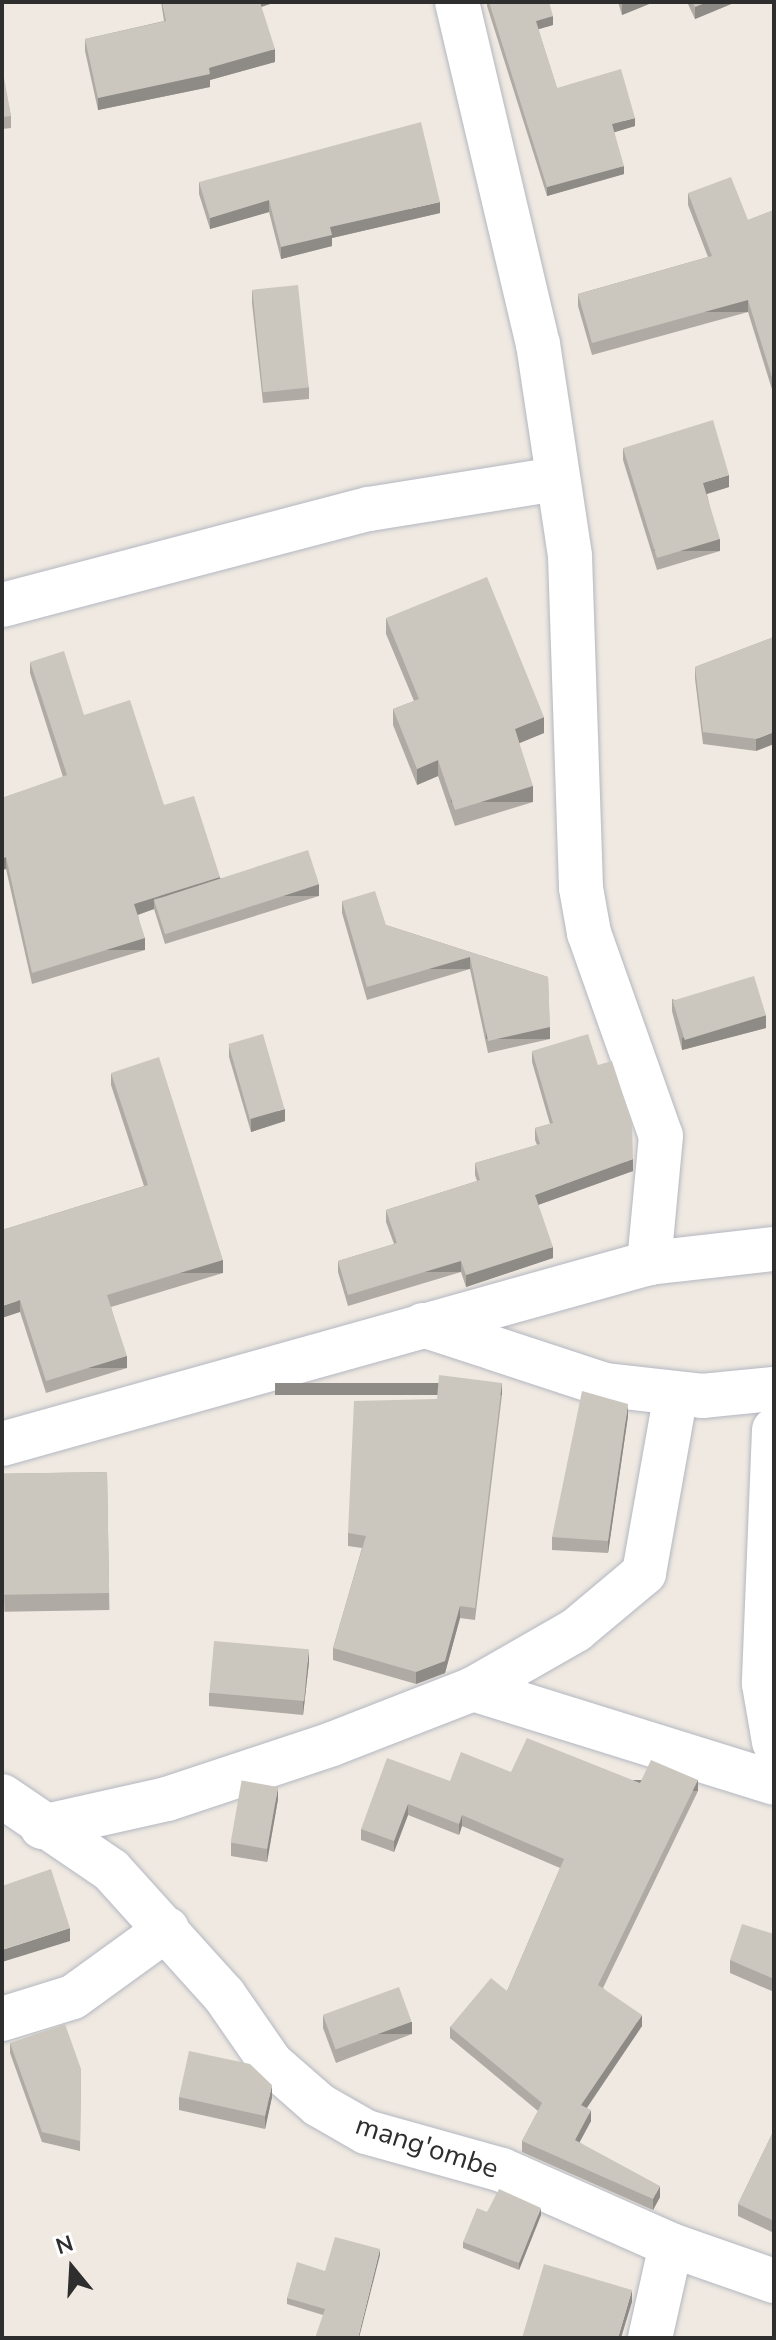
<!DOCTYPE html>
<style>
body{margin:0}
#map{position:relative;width:776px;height:2340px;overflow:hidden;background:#efe9e1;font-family:"Nunito Sans",sans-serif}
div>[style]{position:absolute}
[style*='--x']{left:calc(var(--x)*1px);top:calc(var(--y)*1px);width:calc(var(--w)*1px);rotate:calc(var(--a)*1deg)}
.roads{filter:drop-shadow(0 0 2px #b4b7c1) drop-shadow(0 0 2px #b4b7c1)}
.minor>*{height:44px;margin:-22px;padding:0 22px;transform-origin:22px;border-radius:22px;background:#fff}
.wall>*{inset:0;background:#afaba4;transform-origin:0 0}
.shaded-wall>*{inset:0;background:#8e8b86;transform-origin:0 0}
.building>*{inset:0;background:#cbc7bf;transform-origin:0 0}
span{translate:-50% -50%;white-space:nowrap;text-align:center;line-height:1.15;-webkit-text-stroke:7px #fff;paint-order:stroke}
.street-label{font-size:28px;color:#2e2e2e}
.frame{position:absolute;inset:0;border:4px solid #2e2e2e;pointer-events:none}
.north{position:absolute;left:32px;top:2228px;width:80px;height:80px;-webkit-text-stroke:6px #fff;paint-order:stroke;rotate:342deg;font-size:22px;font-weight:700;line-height:32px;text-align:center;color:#2e2e2e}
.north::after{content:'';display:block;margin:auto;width:28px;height:36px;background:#2e2e2e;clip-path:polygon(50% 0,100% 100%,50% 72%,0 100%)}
</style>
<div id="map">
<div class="roads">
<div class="minor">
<i style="--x:457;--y:2;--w:351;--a:76.7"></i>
<i style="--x:538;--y:344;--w:214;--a:81.4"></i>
<i style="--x:570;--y:556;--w:332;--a:88.1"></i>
<i style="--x:581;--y:888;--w:46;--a:79.9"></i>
<i style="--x:589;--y:933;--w:215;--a:70.5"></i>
<i style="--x:661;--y:1136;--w:128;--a:95.4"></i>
<i style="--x:2;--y:605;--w:379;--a:-14.7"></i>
<i style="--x:369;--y:509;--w:190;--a:-9.1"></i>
<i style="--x:423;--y:1325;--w:193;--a:18.2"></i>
<i style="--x:606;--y:1385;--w:97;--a:6.5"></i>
<i style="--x:702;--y:1396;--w:72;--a:-5.6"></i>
<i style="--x:774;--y:1430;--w:254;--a:92.3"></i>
<i style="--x:764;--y:1684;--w:59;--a:80.2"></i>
<i style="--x:2;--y:1444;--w:672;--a:-15.63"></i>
<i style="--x:649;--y:1263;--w:126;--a:-6.4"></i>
<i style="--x:473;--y:1689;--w:315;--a:17.3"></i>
<i style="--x:2;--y:1796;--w:132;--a:34.2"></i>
<i style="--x:111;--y:1870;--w:169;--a:47.9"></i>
<i style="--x:224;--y:1995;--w:83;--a:55.3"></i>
<i style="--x:271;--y:2063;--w:64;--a:41.2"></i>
<i style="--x:319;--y:2105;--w:54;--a:29.9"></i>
<i style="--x:366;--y:2132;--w:141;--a:15.6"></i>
<i style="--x:502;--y:2170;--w:185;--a:23.9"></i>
<i style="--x:671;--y:2245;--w:109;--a:19.3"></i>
<i style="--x:42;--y:1827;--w:128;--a:-12.6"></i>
<i style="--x:167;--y:1799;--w:174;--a:-18.4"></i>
<i style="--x:332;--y:1744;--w:151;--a:-21.3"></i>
<i style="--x:473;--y:1689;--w:119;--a:-29.8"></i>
<i style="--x:576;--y:1630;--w:89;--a:-40"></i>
<i style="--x:644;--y:1573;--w:182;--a:-79.9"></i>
<i style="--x:2;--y:2019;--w:74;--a:-17.2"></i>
<i style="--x:73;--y:1997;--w:116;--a:-35.9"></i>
<i style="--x:650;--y:2338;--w:95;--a:-77.3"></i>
</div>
</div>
<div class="wall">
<i style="clip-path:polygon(161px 2px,276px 2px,261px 7px,275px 62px,210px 80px,210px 87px,98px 110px,85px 51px,85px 39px,164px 21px)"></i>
<i style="clip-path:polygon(487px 2px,549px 2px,553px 25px,538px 29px,557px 88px,635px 126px,614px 132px,624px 174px,547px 196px,487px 6px)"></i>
<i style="clip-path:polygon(618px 2px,654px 2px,622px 15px)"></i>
<i style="clip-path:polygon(687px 2px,736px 2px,695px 19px)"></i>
<i style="clip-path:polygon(2px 72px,11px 116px,11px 128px,2px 129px)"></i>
<i style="clip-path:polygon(199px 182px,440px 213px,332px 238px,332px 246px,281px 259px,269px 212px,210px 229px,199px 194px)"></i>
<i style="clip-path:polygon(688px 193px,748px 220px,774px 210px,774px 396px,748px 312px,592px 355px,578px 306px,578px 294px,708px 257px,688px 205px)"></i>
<i style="clip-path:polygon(252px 290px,309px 387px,309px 399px,263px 403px,252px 303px)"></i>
<i style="clip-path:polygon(623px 448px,729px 487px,707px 494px,720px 551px,657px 570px,623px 460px)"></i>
<i style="clip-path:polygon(386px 618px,544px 733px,519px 743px,533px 802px,455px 826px,438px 776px,417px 785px,393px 725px,393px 709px,414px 701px,386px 634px)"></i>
<i style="clip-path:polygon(774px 637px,756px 751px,703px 744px,695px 679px,695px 667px)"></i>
<i style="clip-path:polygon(30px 662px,84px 715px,164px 805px,220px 878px,319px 896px,165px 944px,154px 909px,138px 915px,145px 950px,32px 984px,6px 869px,2px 798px,63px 777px,30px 673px)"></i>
<i style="clip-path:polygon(342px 901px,386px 925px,548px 977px,550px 1039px,488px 1053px,470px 969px,367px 1000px,342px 913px)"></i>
<i style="clip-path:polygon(672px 999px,766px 1028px,682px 1050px,672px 1011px)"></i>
<i style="clip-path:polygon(229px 1045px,285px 1121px,251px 1132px,229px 1057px)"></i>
<i style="clip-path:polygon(532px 1051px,633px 1171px,538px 1205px,553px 1258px,466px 1287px,461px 1272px,348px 1306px,338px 1272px,338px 1261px,394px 1244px,386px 1222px,386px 1210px,477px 1181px,475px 1175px,475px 1163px,537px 1145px,535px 1140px,535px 1128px,550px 1124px,532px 1062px)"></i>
<i style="clip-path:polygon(111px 1073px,223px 1273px,111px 1307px,127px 1368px,46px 1393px,20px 1312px,2px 1230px,144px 1186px,111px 1085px)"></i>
<i style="clip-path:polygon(502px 1395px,475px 1620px,460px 1618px,445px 1673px,416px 1684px,333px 1660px,333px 1648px,362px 1548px,348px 1546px,348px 1533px,437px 1399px)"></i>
<i style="clip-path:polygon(628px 1416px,608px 1553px,552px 1550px,552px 1537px)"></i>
<i style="left:107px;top:1472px;width:138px;height:105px;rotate:89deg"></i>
<i style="clip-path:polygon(309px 1662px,303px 1715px,209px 1706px,209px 1693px)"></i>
<i style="clip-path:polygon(511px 1772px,640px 1783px,698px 1791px,603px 1988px,642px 2026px,587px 2108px,591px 2121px,579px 2142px,660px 2197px,653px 2210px,522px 2152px,522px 2141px,538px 2111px,450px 2038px,450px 2027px,507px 1991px,560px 1868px,462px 1826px,459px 1835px,408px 1815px,394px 1852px,361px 1840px,361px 1829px,450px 1781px)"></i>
<i style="clip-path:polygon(278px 1799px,267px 1862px,231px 1856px,231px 1843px)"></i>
<i style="clip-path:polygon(774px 1934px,774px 1992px,730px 1973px,730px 1960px)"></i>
<i style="clip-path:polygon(323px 2016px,412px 2034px,336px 2063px,323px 2028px)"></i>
<i style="clip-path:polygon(10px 2043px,81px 2069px,80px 2151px,42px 2142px,10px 2053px)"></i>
<i style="clip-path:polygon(179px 2097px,272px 2097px,265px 2129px,179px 2110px)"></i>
<i style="clip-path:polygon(774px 2130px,774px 2233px,738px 2216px,738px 2204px)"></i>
<i style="clip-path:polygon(487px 2212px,541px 2215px,519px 2270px,463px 2248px,463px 2242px)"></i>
<i style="clip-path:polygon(380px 2255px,323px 2315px,287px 2304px,287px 2298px,325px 2271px)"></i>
</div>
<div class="shaded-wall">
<i style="clip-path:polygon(258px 2px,276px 2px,258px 8px)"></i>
<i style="clip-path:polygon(625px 2px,654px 2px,622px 15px,622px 3px)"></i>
<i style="clip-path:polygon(707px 2px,736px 2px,695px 19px,695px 7px)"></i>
<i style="clip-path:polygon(553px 16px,553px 25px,536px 30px,536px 21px)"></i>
<i style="clip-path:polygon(275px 49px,275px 62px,210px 80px,210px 87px,98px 110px,98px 98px)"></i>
<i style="clip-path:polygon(635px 118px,635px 126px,612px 133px,612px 124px)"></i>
<i style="clip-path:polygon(624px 166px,624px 174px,547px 196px,547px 187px)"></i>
<i style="clip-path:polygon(269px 200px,269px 212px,210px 229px,210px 218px)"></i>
<i style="clip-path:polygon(440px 202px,440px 213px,332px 238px,332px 246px,281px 259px,281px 247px,330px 227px)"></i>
<i style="left:748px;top:300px;width:12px;height:162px;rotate:90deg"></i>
<i style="clip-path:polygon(729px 475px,729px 487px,703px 495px,703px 483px)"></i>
<i style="left:720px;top:539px;width:12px;height:66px;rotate:90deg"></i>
<i style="clip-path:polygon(544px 717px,544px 733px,515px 745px,515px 729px)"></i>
<i style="clip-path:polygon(774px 732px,774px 744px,756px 751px,756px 739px)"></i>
<i style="clip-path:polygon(438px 760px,438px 776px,417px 785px,417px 769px)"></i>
<i style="left:533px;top:786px;width:16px;height:82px;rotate:90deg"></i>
<i style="clip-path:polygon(6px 857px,6px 869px,2px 870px,2px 858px)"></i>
<i style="clip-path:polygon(220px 877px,220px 888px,154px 899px,154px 909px,134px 916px,134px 904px)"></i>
<i style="left:319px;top:884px;width:12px;height:161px;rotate:90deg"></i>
<i style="left:145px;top:938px;width:12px;height:118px;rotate:90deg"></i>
<i style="left:470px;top:957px;width:12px;height:107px;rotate:90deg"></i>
<i style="clip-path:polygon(766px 1015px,766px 1028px,682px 1050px,682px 1038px)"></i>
<i style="left:550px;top:1027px;width:12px;height:64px;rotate:90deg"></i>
<i style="clip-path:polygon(285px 1109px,285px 1121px,251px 1132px,251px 1119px)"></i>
<i style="clip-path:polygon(633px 1159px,633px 1171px,535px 1206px,535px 1195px)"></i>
<i style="clip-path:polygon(553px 1247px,553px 1258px,466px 1287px,466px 1275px)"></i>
<i style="left:223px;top:1260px;width:13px;height:121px;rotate:90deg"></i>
<i style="left:461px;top:1261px;width:11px;height:118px;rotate:90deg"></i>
<i style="clip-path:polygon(20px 1300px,20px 1312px,2px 1318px,2px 1306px)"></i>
<i style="left:127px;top:1356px;width:12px;height:85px;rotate:90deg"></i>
<i style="left:502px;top:1383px;width:12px;height:227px;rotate:90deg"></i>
<i style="clip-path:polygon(628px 1404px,628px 1416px,608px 1553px,608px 1541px)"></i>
<i style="clip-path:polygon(460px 1606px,460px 1618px,445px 1673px,416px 1684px,416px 1672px)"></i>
<i style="clip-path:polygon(309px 1649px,309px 1662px,303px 1715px,303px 1703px)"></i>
<i style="left:698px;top:1780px;width:11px;height:228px;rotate:90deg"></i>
<i style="clip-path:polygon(278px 1787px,278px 1799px,267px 1862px,267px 1849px)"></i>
<i style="clip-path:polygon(408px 1804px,408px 1815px,394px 1852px,394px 1841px)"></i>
<i style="clip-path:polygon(462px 1815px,462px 1826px,459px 1835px,459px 1824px)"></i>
<i style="clip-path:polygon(70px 1928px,70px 1941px,2px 1962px,2px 1950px)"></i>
<i style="clip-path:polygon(642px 2015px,642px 2026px,581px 2116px,581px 2105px)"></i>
<i style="left:412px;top:2022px;width:12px;height:81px;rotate:90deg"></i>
<i style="clip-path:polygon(272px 2085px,272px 2097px,265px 2129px,265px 2116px)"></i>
<i style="clip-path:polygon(591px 2110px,591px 2121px,575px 2151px,575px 2140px)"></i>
<i style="clip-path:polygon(660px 2186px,660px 2197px,653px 2210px,653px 2199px)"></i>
<i style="clip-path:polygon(541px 2208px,541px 2215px,519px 2270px,519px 2263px)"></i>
<i style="clip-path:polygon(380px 2249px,380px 2255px,359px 2338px,358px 2338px)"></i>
<i style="clip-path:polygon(632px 2290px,632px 2302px,621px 2338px,618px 2338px)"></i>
</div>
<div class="building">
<i style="clip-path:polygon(162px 2px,260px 2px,275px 49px,209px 68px,210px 74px,98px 98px,85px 39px,166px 21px)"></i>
<i style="clip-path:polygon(489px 2px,549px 2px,553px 16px,536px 21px,557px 88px,621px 69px,635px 118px,612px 124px,624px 166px,547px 187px)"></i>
<i style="clip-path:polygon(692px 2px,707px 2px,695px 7px)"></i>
<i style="clip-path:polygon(2px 72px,3px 72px,11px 116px,2px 117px)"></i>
<i style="clip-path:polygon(421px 122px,440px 202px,330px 227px,332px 235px,281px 247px,269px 200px,210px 218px,199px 182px)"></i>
<i style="clip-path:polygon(731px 177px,748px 220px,774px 210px,774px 384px,748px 300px,592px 343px,578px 294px,712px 256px,688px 193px)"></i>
<i style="left:298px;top:285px;width:103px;height:46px;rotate:84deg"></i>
<i style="clip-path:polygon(713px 420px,729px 475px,703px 483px,720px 539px,657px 558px,623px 448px)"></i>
<i style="clip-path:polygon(487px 577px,544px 717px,515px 729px,533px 786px,455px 810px,438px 760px,417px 769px,393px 709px,419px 699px,386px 618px)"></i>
<i style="clip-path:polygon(774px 637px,774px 732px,756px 739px,703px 732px,695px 667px)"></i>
<i style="clip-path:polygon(64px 651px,84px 715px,130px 700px,164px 805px,194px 796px,220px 877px,134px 904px,145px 938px,32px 973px,6px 857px,2px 858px,2px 798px,67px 775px,30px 662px)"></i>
<i style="left:308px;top:850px;width:36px;height:162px;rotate:72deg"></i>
<i style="clip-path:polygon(375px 891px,386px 925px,548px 977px,550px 1027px,488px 1041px,470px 957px,367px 987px,342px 901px)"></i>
<i style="left:754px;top:976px;width:41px;height:85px;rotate:73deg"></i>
<i style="left:263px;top:1034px;width:78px;height:36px;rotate:74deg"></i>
<i style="clip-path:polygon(588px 1034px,598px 1065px,612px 1061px,632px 1123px,633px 1159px,535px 1195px,553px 1247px,466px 1275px,461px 1261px,348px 1295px,338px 1261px,397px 1243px,386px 1210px,480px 1180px,475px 1163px,540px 1144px,535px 1128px,553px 1123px,532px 1051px)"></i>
<i style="clip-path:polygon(159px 1057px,223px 1260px,107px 1295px,127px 1356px,46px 1381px,20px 1300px,2px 1306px,2px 1230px,148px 1185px,111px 1073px)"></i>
<i style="clip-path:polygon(439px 1375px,502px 1383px,475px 1608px,460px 1606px,445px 1661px,416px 1672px,333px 1648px,366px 1536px,348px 1533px,354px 1401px,437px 1399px)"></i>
<i style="clip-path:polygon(582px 1391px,628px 1404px,608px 1541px,552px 1537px)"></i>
<i style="left:107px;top:1472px;width:121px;height:105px;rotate:89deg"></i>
<i style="left:214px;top:1641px;width:95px;height:52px;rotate:5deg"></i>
<i style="clip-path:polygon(527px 1738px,640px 1783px,651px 1760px,698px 1780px,598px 1985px,642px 2015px,581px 2105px,591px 2110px,575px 2140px,660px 2186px,653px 2199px,522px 2141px,542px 2103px,450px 2027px,491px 1978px,507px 1991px,564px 1859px,462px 1815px,459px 1824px,408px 1804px,394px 1841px,361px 1829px,387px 1758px,450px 1781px,461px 1752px,511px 1772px)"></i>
<i style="left:278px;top:1787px;width:63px;height:37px;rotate:100deg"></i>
<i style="clip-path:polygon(51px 1869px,70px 1928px,2px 1950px,2px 1886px)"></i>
<i style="clip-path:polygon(742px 1924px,774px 1934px,774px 1979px,730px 1960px)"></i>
<i style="left:399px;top:1987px;width:37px;height:81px;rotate:70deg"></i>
<i style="clip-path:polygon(65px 2024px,81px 2069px,80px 2141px,42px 2132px,10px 2043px)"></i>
<i style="clip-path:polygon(189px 2051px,250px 2064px,272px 2085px,265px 2116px,179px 2097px)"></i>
<i style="clip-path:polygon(774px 2130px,774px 2221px,738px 2204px)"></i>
<i style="clip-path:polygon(499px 2189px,541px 2208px,519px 2263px,463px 2242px,477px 2208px,487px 2212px)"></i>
<i style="clip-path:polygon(335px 2237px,380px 2249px,358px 2338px,315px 2338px,325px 2309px,287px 2298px,297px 2262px,325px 2271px)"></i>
<i style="clip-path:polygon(544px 2264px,632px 2290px,618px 2338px,522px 2338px)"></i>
</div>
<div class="street-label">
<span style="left:427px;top:2147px;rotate:18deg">mang'ombe</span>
</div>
<div class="frame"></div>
<div class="north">N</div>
</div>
